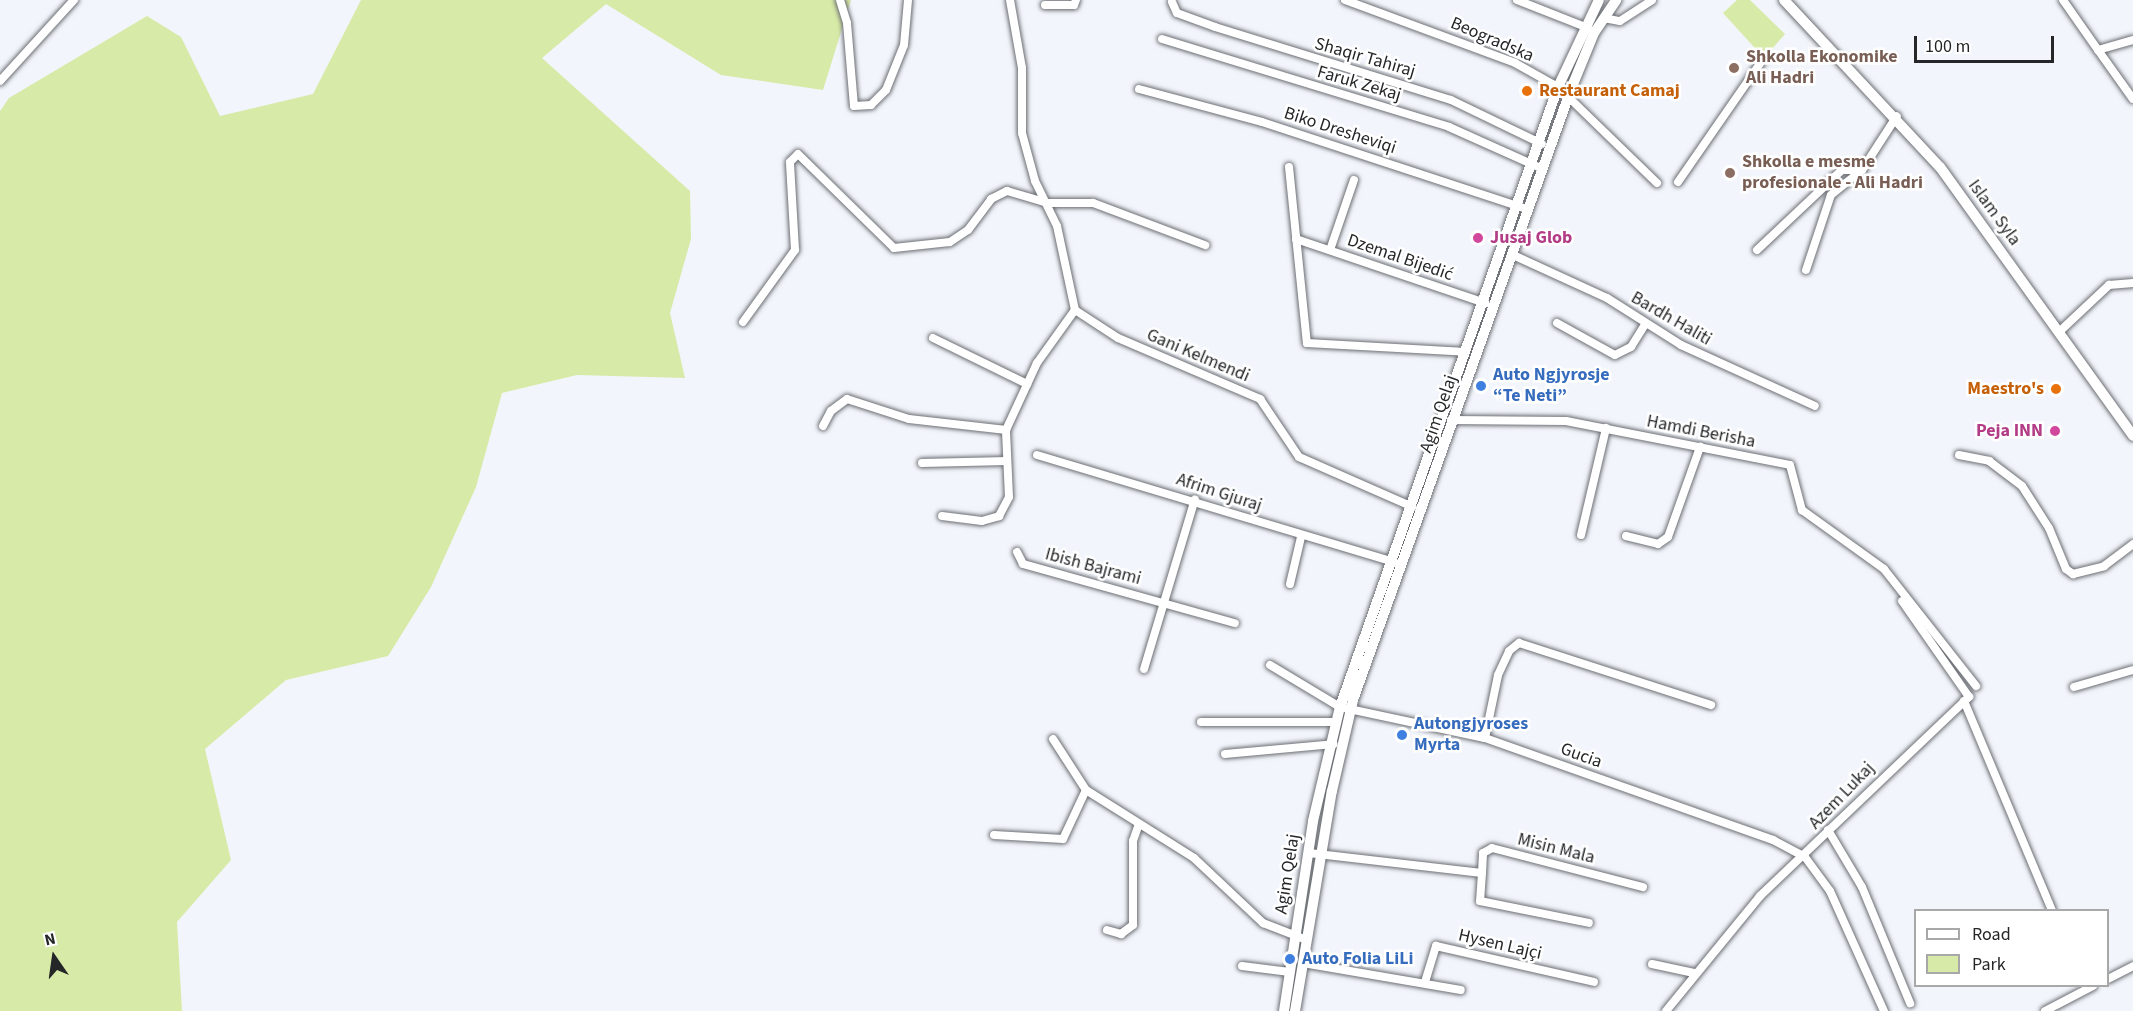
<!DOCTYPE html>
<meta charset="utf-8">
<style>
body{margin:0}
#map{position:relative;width:2133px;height:1011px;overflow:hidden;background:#f2f5fb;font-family:"Source Sans 3",sans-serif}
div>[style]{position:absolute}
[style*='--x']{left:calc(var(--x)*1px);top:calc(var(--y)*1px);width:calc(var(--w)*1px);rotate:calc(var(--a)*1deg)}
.green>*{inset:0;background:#d8eaa7}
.roads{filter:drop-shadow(0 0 2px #6b6e73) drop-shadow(0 0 2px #6b6e73)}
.street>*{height:8px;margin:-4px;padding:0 4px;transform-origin:4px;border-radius:4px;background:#fff}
.secondary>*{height:10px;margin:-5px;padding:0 5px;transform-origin:5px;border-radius:5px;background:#fff}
.dots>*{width:16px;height:16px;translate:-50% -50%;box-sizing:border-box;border:3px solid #fff;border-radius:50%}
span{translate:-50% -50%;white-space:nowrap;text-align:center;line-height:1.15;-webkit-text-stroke:5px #fff;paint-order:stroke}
.street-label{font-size:18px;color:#252628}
.education-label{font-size:18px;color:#785e54;font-weight:700}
.left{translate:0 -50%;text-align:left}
.food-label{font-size:18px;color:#c56008;font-weight:700}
.right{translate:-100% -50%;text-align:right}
.hotel-label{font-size:18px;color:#b23c85;font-weight:700}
.shop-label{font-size:18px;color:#366cbe;font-weight:700}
.legend{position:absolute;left:1914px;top:909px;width:195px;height:78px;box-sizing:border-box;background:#fff;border:2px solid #a8a8a9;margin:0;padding:8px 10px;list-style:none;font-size:18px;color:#252628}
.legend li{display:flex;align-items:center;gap:12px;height:30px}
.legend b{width:30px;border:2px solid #a8a8a9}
.north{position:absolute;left:24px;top:927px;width:60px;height:60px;-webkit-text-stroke:4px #fff;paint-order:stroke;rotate:347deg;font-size:16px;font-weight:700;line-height:24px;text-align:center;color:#252628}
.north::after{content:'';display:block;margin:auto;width:21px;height:27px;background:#252628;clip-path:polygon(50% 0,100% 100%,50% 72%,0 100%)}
.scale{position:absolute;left:1914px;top:36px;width:140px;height:27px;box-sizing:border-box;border:3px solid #252628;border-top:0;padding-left:8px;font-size:18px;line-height:21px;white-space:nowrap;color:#252628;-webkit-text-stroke:4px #fff;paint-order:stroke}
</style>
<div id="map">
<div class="green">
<i style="clip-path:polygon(361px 0,851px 0,823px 90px,721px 75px,606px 4px,542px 58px,690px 191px,691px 239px,670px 313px,685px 378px,577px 375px,502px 393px,476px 487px,431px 587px,388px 656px,286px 680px,205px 749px,231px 860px,177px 922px,182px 1011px,0 1011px,0 111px,9px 98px,147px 16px,181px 37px,220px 116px,313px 94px)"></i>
<i style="clip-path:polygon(1737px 0,1750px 0,1785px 34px,1764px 58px,1723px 13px)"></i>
</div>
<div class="roads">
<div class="street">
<i style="--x:840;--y:0;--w:24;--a:73"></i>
<i style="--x:847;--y:23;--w:83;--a:85.2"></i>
<i style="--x:854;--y:106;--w:17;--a:-3"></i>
<i style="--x:871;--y:105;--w:21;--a:-45"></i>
<i style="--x:886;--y:90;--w:48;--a:-68.2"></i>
<i style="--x:904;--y:45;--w:45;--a:-84.9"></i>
<i style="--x:1010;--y:0;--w:69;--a:80"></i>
<i style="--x:1022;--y:68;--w:65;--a:90"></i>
<i style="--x:1022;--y:133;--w:50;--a:74.8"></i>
<i style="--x:1035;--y:181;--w:50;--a:63.9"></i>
<i style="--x:1057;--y:226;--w:86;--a:77.9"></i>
<i style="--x:1075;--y:310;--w:51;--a:33.1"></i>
<i style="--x:1118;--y:338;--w:155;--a:23.2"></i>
<i style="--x:1260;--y:399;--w:70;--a:56.1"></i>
<i style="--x:1299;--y:457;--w:124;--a:23.7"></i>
<i style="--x:1345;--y:0;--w:181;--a:20.3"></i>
<i style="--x:1515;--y:63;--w:49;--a:29.2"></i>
<i style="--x:1558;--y:87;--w:138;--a:44.1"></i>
<i style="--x:1517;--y:0;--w:76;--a:21.5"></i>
<i style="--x:2063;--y:0;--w:61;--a:55"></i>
<i style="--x:2098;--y:50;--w:36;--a:-16"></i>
<i style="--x:1172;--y:2;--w:12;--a:66"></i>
<i style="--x:1177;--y:13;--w:40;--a:20.2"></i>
<i style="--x:1215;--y:27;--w:247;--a:17.2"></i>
<i style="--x:1451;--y:100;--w:101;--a:25.8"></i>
<i style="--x:1045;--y:5;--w:29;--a:0"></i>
<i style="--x:1074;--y:5;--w:5;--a:-68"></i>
<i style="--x:1604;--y:18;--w:16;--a:11"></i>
<i style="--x:1620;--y:21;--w:38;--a:-33"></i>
<i style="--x:1162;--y:39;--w:300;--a:17"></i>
<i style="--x:1449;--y:127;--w:103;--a:24.1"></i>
<i style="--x:2098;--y:50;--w:60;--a:54.5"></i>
<i style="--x:0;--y:81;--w:110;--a:-47.6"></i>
<i style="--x:1139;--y:89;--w:127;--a:15"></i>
<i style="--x:1262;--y:122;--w:281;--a:18.2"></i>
<i style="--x:1289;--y:167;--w:177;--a:84.2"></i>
<i style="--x:1307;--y:343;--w:159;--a:3.2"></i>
<i style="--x:1678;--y:182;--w:146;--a:-55.3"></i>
<i style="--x:1296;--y:239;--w:200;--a:18.7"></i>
<i style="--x:1330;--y:250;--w:74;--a:-71.1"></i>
<i style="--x:1757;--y:250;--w:117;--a:-43.3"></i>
<i style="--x:1842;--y:170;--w:20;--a:0"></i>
<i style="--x:1862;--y:170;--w:64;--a:-57.1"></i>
<i style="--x:1513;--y:255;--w:103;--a:24.6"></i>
<i style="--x:1607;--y:298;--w:88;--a:32.4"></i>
<i style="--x:1681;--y:345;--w:147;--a:24.5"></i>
<i style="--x:1806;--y:270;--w:79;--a:-71.6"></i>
<i style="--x:1831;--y:195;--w:40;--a:-39"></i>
<i style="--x:743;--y:322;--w:89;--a:-54.2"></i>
<i style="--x:795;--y:250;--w:88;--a:-93.3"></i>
<i style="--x:790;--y:162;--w:11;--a:-45"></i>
<i style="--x:798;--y:154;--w:134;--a:44.4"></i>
<i style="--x:894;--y:248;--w:56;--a:-6.1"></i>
<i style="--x:950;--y:242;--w:22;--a:-34"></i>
<i style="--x:968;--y:230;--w:39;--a:-53"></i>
<i style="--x:991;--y:199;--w:18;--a:-27"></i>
<i style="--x:1007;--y:191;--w:43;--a:16.3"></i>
<i style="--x:1048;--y:203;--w:45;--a:0"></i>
<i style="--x:1093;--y:203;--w:120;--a:20.6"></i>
<i style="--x:1557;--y:323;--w:66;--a:28.9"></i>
<i style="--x:1615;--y:355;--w:18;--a:-27"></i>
<i style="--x:1631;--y:347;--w:26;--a:-58"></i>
<i style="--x:2059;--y:332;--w:69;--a:-43.2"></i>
<i style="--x:2109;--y:285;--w:24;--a:-5"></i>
<i style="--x:933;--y:338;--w:105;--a:26.1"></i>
<i style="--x:1451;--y:420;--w:115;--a:0.5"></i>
<i style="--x:1566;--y:421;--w:228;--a:11.1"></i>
<i style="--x:1790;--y:465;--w:47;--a:75.1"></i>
<i style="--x:1802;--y:510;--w:101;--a:35.7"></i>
<i style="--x:1884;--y:569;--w:149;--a:51.8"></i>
<i style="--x:823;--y:426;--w:17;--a:-62"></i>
<i style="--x:831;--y:411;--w:20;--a:-37"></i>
<i style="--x:847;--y:399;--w:65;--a:17.9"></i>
<i style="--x:909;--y:419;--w:98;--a:6.5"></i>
<i style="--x:1037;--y:455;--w:373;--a:16.7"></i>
<i style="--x:1959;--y:455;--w:31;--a:11"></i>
<i style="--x:1989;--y:461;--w:41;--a:37.1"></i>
<i style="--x:2022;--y:486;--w:50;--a:57.3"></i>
<i style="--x:2049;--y:528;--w:44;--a:67.5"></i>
<i style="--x:2066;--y:569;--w:9;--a:36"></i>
<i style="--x:2073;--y:574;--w:32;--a:-14"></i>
<i style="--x:2104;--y:566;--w:36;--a:-37"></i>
<i style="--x:922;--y:463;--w:85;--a:-1.3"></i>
<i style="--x:942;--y:516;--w:40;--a:7.1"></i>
<i style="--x:982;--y:521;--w:18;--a:-16"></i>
<i style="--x:999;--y:516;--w:21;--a:-62"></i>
<i style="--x:1009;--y:497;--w:67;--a:-92.6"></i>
<i style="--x:1006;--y:430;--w:74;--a:-65.2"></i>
<i style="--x:1037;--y:363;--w:65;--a:-54.4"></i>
<i style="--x:1581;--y:535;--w:110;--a:-76.8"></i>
<i style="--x:1626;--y:536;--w:33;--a:14"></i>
<i style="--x:1658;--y:544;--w:12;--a:-35"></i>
<i style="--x:1668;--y:537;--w:96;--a:-70.4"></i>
<i style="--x:1017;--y:552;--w:13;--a:63"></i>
<i style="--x:1023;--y:564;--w:220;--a:15.6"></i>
<i style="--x:1290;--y:584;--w:48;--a:-76.8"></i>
<i style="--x:1270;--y:665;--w:82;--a:31"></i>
<i style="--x:1340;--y:707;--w:148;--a:12.1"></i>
<i style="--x:1485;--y:738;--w:306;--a:19.5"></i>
<i style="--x:1773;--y:840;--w:36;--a:28"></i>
<i style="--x:1805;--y:857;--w:42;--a:53.7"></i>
<i style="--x:1830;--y:891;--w:132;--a:65.8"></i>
<i style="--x:1144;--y:669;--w:177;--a:-73.3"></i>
<i style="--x:2074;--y:687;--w:61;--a:-16.1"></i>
<i style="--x:1964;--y:701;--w:227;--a:67.2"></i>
<i style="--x:1201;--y:722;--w:135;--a:0"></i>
<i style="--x:1485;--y:738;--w:64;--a:-78.3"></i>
<i style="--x:1498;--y:675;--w:26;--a:-65"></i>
<i style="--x:1509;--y:651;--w:13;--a:-39"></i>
<i style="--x:1519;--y:643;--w:202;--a:17.9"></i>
<i style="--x:1053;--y:739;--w:61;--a:57.1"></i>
<i style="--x:1086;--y:790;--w:128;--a:32.2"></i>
<i style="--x:1194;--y:858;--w:95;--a:43.3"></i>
<i style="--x:1263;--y:923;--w:47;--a:21.1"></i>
<i style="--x:1225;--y:754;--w:109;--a:-5.2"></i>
<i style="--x:1828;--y:830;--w:66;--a:59.2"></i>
<i style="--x:1862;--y:887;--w:126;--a:67.5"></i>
<i style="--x:994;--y:835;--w:69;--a:3.3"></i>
<i style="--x:1063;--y:839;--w:54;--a:-64.9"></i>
<i style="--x:1309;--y:853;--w:174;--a:6.6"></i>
<i style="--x:1482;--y:873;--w:20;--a:-87"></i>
<i style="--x:1483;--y:853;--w:10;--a:-29"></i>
<i style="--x:1492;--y:848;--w:156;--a:14.5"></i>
<i style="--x:1482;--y:873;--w:28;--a:94"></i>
<i style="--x:1480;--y:901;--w:111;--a:11.4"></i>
<i style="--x:1107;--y:930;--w:15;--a:16"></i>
<i style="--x:1121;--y:934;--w:15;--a:-37"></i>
<i style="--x:1133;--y:925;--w:84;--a:-90"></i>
<i style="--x:1133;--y:841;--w:18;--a:-71"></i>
<i style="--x:1303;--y:963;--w:160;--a:9.7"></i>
<i style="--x:1652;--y:964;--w:43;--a:12.1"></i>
<i style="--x:1242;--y:966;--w:48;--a:7.1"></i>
<i style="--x:2108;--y:979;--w:28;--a:-27"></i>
<i style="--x:1425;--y:982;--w:38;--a:-73"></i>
<i style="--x:1436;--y:946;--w:162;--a:12.8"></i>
<i style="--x:1666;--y:1011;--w:149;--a:-50.7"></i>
<i style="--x:1760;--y:896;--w:289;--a:-43.6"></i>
<i style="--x:1969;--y:697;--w:117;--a:-124.9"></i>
<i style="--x:2045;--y:1011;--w:54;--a:-27.5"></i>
</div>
<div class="secondary">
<i style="--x:1784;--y:0;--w:229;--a:47"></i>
<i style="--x:1940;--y:167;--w:331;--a:54.3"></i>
<i style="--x:1284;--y:1011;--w:192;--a:-81.3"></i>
<i style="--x:1313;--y:821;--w:117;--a:-76.7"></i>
<i style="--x:1340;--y:707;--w:657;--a:-70.63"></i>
<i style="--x:1558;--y:87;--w:96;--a:-64.8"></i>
<i style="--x:1295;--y:1011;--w:223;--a:-80.5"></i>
<i style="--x:1332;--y:791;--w:93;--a:-77"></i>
<i style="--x:1353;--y:700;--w:649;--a:-70.36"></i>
<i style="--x:1571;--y:89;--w:61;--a:-67.7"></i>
<i style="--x:1594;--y:33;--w:40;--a:-56"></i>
</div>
</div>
<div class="dots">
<i style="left:1734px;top:68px;background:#8d6e63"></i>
<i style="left:1527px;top:91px;background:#e8710a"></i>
<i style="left:1730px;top:173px;background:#8d6e63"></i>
<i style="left:1478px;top:238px;background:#d1479c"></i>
<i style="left:1481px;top:386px;background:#3f7fe0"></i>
<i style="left:2056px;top:389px;background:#e8710a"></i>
<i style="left:2055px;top:431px;background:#d1479c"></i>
<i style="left:1402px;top:735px;background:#3f7fe0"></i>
<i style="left:1290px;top:959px;background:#3f7fe0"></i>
</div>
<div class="street-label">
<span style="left:1492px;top:40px;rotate:23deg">Beogradska</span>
<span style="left:1365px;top:58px;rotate:16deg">Shaqir Tahiraj</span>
<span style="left:1359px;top:84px;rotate:16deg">Faruk Zekaj</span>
<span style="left:1340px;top:131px;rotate:18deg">Biko Dresheviqi</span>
<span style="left:1994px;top:213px;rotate:54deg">Islam Syla</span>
<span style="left:1400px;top:258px;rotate:19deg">Dzemal Bijedić</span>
<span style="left:1671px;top:319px;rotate:30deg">Bardh Haliti</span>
<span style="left:1198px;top:356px;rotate:23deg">Gani Kelmendi</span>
<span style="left:1439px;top:414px;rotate:-71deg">Agim Qelaj</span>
<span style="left:1701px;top:432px;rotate:11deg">Hamdi Berisha</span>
<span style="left:1219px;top:493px;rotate:18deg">Afrim Gjuraj</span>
<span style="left:1093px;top:567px;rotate:15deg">Ibish Bajrami</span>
<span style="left:1581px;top:756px;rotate:20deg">Gucia</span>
<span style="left:1842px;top:796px;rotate:-46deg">Azem Lukaj</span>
<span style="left:1556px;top:849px;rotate:14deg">Misin Mala</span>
<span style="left:1288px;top:874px;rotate:-81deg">Agim Qelaj</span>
<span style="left:1500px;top:945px;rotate:13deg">Hysen Lajçi</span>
</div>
<div class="education-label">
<span class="left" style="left:1746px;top:68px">Shkolla Ekonomike<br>Ali Hadri</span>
<span class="left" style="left:1742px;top:173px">Shkolla e mesme<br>profesionale - Ali Hadri</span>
</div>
<div class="food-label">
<span class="left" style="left:1539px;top:91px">Restaurant Camaj</span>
<span class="right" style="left:2044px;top:389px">Maestro's</span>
</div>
<div class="hotel-label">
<span class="left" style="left:1490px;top:238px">Jusaj Glob</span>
<span class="right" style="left:2043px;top:431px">Peja INN</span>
</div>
<div class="shop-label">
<span class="left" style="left:1493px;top:386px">Auto Ngjyrosje<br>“Te Neti”</span>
<span class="left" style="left:1414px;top:735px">Autongjyroses<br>Myrta</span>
<span class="left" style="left:1302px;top:959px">Auto Folia LiLi</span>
</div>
<ul class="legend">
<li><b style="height:8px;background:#fff"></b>Road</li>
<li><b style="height:16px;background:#d8eaa7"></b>Park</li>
</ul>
<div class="north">N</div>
<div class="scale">100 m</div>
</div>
